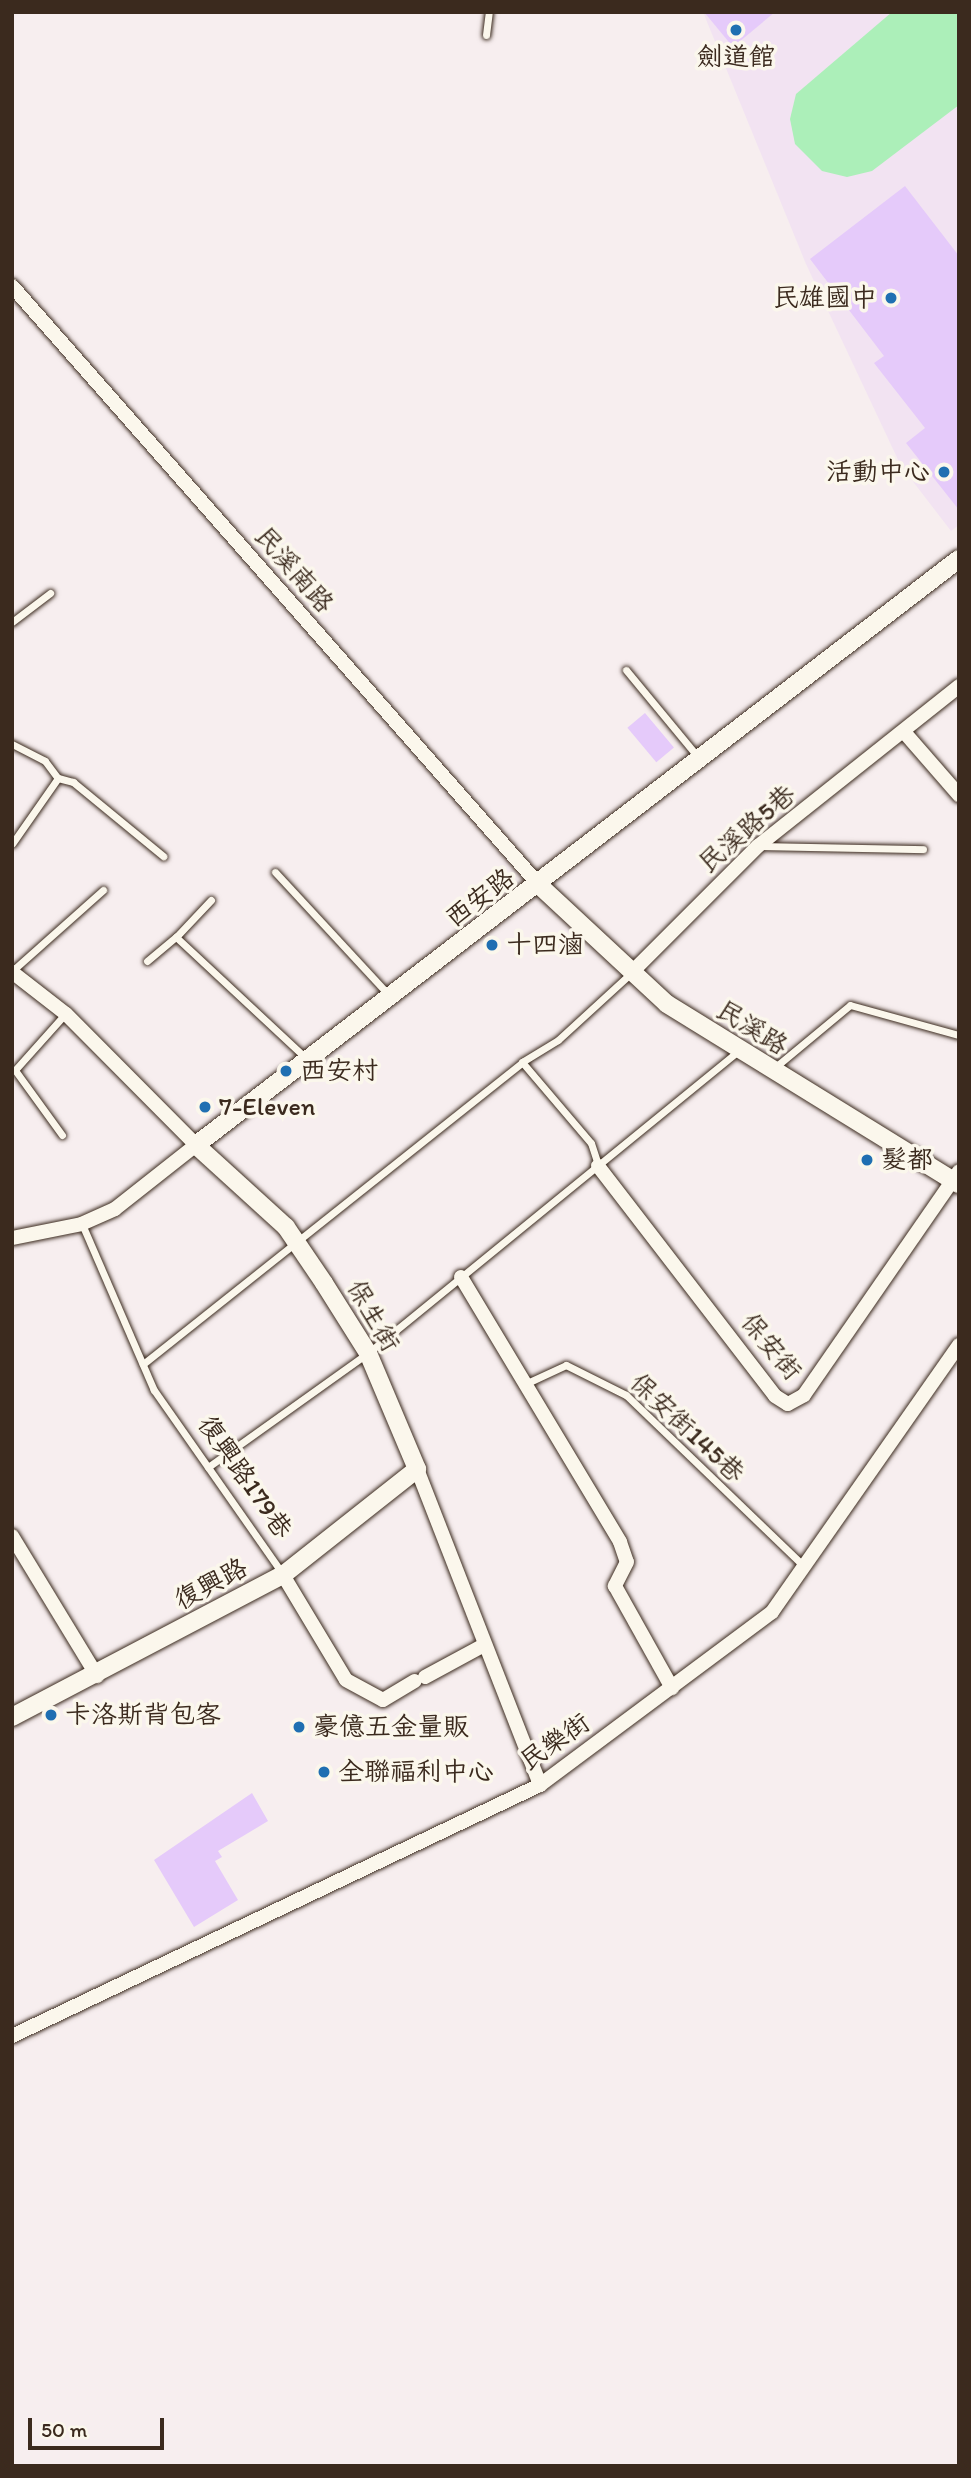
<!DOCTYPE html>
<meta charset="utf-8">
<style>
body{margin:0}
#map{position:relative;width:971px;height:2478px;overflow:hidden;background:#f7eeef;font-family:Itim,"LXGW WenKai TC",sans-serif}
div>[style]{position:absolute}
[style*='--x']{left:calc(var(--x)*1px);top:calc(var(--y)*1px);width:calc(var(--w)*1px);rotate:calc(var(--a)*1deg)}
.built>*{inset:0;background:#f2e3f2}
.green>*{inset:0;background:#acefb9}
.building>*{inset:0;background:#e5cafa;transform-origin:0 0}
.roads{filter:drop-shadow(0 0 2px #3b2a1e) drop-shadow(0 0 2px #3b2a1e)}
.service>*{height:7px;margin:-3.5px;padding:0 3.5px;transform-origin:3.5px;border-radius:3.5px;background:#fbf7ec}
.minor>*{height:14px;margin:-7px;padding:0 7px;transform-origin:7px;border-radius:7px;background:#fbf7ec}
.tertiary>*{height:18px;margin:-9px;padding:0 9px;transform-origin:9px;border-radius:9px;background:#fbf7ec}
.dots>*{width:19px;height:19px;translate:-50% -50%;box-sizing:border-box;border:4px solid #fbf7ec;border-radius:50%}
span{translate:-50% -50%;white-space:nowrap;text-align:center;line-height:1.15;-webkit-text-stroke:7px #fbf7ec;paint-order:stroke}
.poi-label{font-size:26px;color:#3b2a1e}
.right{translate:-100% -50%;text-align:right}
.left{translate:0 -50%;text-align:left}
.street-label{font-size:26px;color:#3b2a1e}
.frame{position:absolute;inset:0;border:14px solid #3b2a1e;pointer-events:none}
.scale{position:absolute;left:28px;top:2418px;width:136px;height:32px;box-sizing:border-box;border:4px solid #3b2a1e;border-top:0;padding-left:9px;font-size:21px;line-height:24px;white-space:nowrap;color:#3b2a1e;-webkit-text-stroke:5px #fbf7ec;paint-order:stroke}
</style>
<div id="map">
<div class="built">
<i style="clip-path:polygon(703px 12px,959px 12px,959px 525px,951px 531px,901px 466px,806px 264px)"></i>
</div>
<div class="green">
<i style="clip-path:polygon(892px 12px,959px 12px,959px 105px,872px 171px,847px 177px,822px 171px,795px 144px,790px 119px,796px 94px)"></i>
</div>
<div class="building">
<i style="clip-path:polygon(704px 12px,775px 12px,733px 47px)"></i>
<i style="clip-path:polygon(905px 186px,959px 256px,959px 510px,906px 443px,925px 428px,874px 363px,884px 356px,810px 259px)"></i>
<i style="left:645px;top:713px;width:45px;height:23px;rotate:50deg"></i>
<i style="clip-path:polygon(252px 1793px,268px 1821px,218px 1851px,222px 1857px,215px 1861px,238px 1900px,194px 1927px,154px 1860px)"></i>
</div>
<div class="roads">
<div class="service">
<i style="--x:486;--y:35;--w:23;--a:-83"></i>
<i style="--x:12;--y:622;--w:48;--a:-37.3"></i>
<i style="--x:626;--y:670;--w:113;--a:50.4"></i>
<i style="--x:12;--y:744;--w:37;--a:27"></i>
<i style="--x:45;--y:761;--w:21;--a:53"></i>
<i style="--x:58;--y:778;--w:80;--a:124.9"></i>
<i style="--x:58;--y:778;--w:16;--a:15"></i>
<i style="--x:73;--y:782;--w:117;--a:39.4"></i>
<i style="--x:762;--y:846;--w:161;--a:1.1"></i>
<i style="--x:275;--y:872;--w:168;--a:47.2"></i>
<i style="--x:211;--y:900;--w:51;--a:133.4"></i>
<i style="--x:176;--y:937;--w:180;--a:43"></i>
<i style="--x:147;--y:961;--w:38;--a:-40"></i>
<i style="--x:12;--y:971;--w:122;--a:-41.7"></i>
<i style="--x:522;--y:1062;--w:42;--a:-31.4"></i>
<i style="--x:558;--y:1040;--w:99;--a:-42.5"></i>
<i style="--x:773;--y:1069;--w:100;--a:-39.7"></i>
<i style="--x:850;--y:1005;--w:113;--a:15.4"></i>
<i style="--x:62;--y:1135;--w:80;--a:-125.9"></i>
<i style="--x:15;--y:1070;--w:75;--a:-48.2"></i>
<i style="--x:82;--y:1224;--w:181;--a:66.6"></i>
<i style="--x:154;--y:1390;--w:225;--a:55"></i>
<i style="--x:143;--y:1364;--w:485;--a:-38.5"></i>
<i style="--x:522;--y:1062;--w:106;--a:49.6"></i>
<i style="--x:591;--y:1143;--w:23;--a:72"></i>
<i style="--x:525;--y:1384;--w:45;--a:-24.9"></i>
<i style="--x:566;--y:1365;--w:67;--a:26.6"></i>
<i style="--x:626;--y:1395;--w:248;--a:43.9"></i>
<i style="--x:208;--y:1467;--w:196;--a:-35.5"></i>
<i style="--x:368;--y:1353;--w:476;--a:-39.2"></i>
</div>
<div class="minor">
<i style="--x:12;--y:286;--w:799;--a:48.65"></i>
<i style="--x:904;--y:732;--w:84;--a:48.9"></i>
<i style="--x:12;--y:972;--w:68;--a:37.9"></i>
<i style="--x:66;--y:1014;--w:185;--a:45.2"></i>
<i style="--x:196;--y:1145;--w:103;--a:141.7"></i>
<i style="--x:115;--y:1209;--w:36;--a:156"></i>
<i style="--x:82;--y:1224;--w:71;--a:168.7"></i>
<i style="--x:631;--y:973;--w:180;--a:-45"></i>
<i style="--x:758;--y:846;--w:257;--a:-38.5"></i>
<i style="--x:598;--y:1166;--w:290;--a:52.4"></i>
<i style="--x:775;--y:1396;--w:15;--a:32"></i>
<i style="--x:788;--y:1404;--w:18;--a:-29"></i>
<i style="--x:804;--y:1395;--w:272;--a:-55.3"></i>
<i style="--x:461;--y:1277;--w:309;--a:59"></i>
<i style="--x:620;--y:1542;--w:21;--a:71"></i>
<i style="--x:627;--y:1562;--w:27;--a:117"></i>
<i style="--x:615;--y:1586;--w:117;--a:60.8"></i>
<i style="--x:417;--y:1469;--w:339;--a:68.7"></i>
<i style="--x:12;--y:1536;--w:164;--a:58.7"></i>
<i style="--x:283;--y:1575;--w:122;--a:59"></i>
<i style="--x:346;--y:1680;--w:42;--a:28.4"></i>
<i style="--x:383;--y:1700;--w:37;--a:-31"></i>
<i style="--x:425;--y:1677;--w:67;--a:-28.5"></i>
<i style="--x:12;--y:2036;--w:585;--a:-25.43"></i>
<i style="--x:540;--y:1785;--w:289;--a:-36.7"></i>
<i style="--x:772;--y:1612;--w:326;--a:-55"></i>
</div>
<div class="tertiary">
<i style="--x:540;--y:886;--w:173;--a:42.9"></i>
<i style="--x:667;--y:1004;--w:343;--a:31.7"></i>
<i style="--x:12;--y:1717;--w:306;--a:-27.7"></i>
<i style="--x:283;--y:1575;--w:171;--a:-38.3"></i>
<i style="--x:417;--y:1469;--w:126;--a:-112.9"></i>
<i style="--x:368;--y:1353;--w:83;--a:-122.2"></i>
<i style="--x:324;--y:1283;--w:68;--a:-124.2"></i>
<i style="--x:286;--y:1227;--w:122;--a:-137.7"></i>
<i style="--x:196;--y:1145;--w:962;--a:-37.53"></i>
</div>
</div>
<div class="dots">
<i style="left:736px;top:30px;background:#1f6fb2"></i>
<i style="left:891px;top:298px;background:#1f6fb2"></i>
<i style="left:944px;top:472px;background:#1f6fb2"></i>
<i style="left:492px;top:945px;background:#1f6fb2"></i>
<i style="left:286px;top:1071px;background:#1f6fb2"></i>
<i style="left:205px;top:1107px;background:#1f6fb2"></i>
<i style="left:867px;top:1160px;background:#1f6fb2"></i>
<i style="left:51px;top:1715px;background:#1f6fb2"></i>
<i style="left:299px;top:1727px;background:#1f6fb2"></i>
<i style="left:324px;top:1772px;background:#1f6fb2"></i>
</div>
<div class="poi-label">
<span style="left:736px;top:57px">劍道館</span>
<span class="right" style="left:877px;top:298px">民雄國中</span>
<span class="right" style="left:930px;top:472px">活動中心</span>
<span class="left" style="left:506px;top:945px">十四滷</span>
<span class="left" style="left:300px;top:1071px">西安村</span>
<span class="left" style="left:219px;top:1107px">7-Eleven</span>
<span class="left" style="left:881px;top:1160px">髮都</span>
<span class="left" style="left:65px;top:1715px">卡洛斯背包客</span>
<span class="left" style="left:313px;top:1727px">豪億五金量販</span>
<span class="left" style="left:338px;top:1772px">全聯福利中心</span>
</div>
<div class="street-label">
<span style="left:294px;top:570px;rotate:49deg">民溪南路</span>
<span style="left:747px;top:829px;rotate:-41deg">民溪路5巷</span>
<span style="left:480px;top:898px;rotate:-37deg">西安路</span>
<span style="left:752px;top:1028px;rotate:32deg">民溪路</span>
<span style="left:373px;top:1316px;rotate:60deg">保生街</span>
<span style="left:771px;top:1347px;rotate:50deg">保安街</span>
<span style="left:687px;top:1428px;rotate:43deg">保安街145巷</span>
<span style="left:245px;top:1477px;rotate:55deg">復興路179巷</span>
<span style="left:211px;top:1584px;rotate:-28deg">復興路</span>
<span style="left:555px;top:1742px;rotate:-35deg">民樂街</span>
</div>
<div class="frame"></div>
<div class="scale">50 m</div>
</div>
